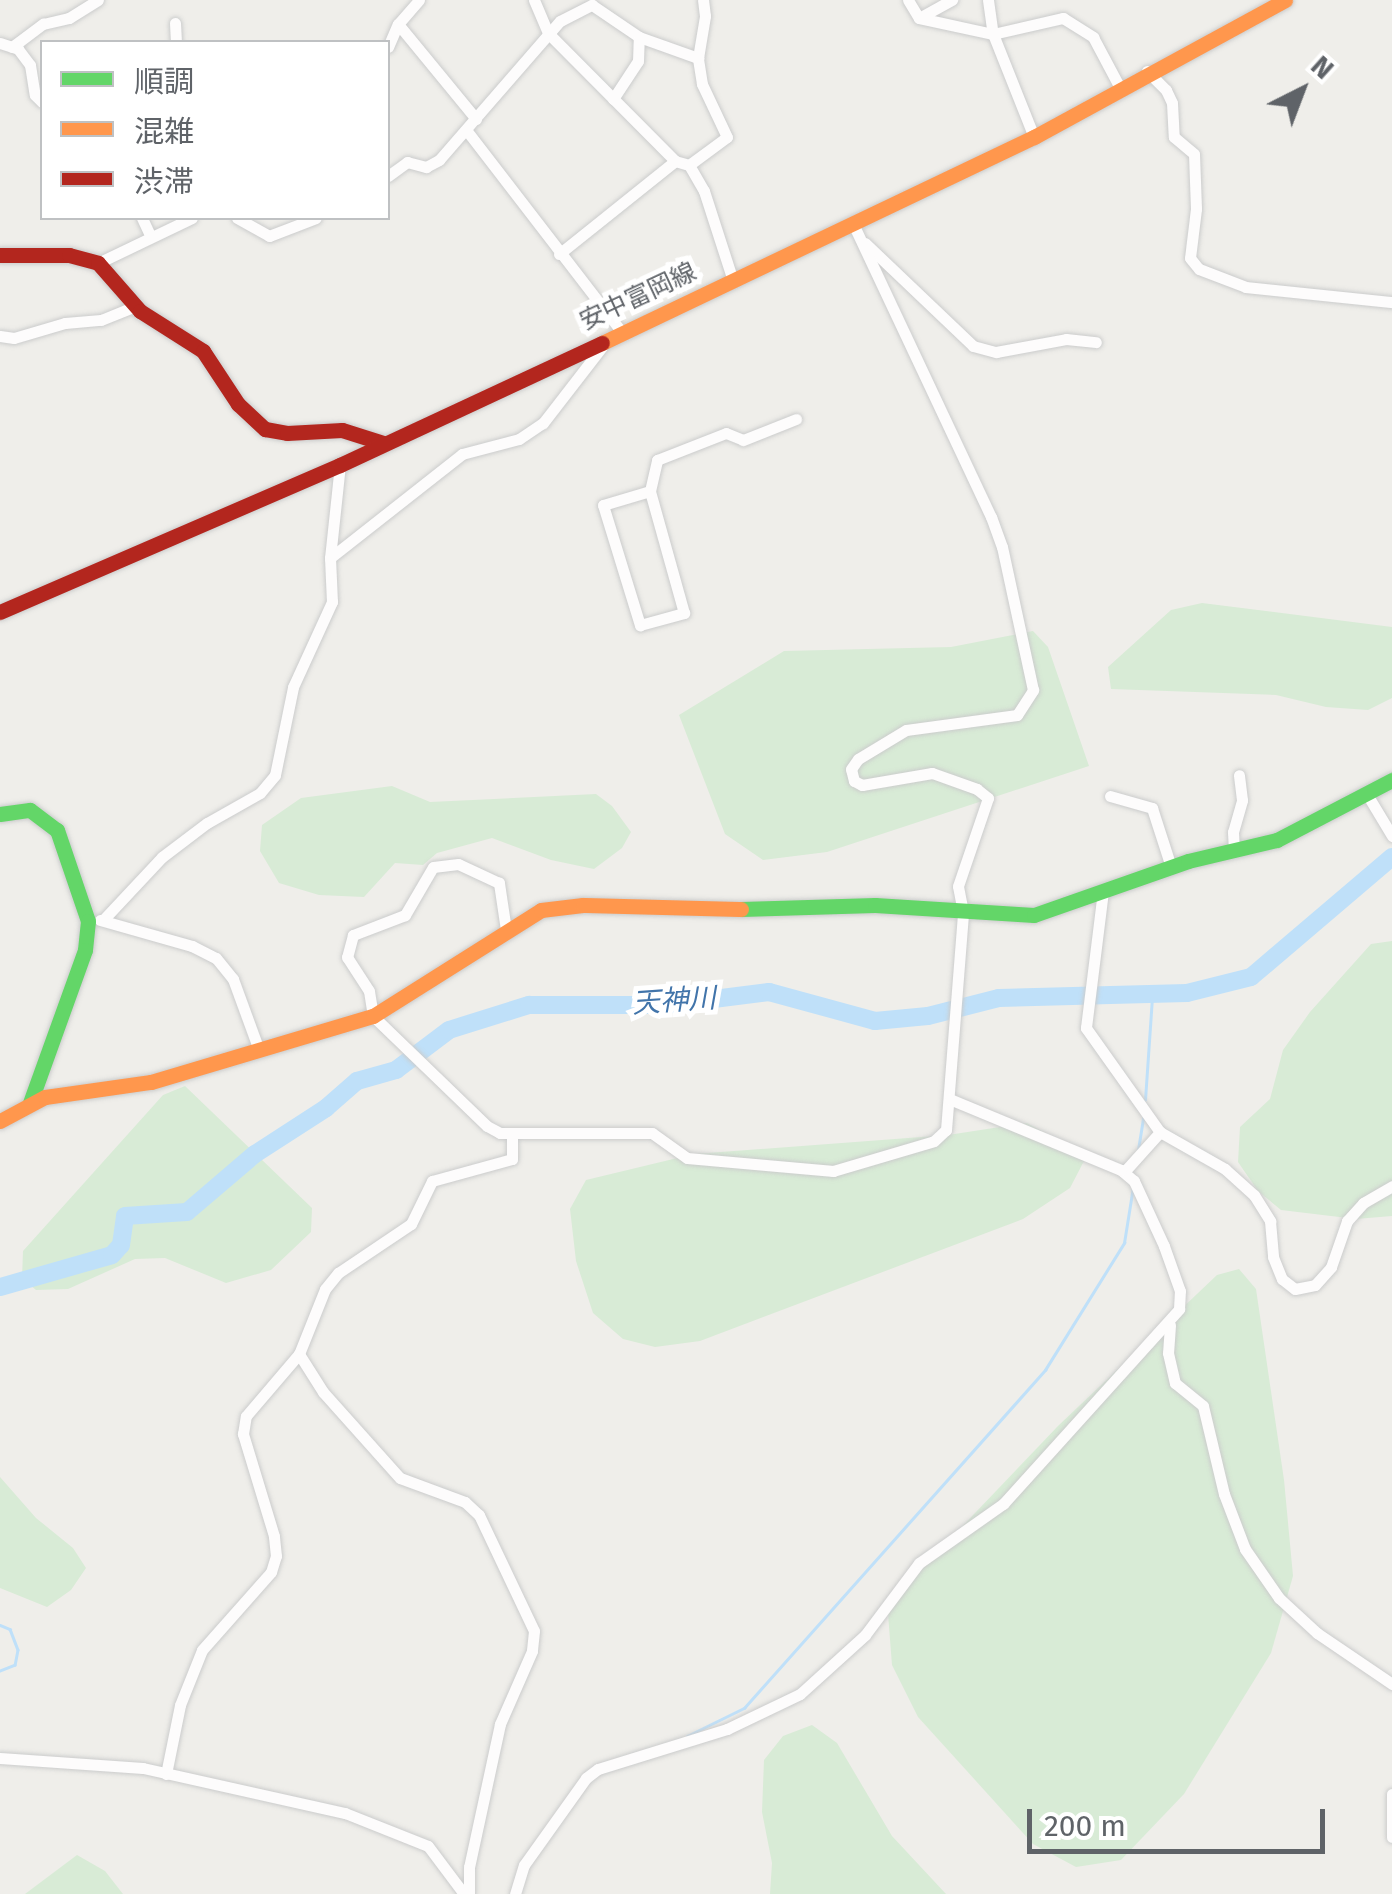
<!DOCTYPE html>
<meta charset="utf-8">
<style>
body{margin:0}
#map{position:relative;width:1392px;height:1894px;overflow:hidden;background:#efeeea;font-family:"Fira Sans","Noto Sans JP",sans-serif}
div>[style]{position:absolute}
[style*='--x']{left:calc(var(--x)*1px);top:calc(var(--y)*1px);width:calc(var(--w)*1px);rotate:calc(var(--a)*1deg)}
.green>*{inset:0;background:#d8ebd6}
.stream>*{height:2.5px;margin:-1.25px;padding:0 1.25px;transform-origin:1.25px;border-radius:1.25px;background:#bfe0f9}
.river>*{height:18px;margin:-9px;padding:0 9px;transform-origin:9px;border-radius:9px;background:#bfe0f9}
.roads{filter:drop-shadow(0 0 2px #cbcccc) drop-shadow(0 0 2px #cbcccc)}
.street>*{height:11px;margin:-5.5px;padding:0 5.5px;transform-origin:5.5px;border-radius:5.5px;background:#fdfcfc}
.fast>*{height:15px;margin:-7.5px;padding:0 7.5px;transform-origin:7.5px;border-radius:7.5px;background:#63d668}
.slow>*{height:15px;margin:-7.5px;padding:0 7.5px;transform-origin:7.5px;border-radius:7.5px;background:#ff974d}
.jam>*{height:15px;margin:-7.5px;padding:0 7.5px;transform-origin:7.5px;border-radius:7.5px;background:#b3261e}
span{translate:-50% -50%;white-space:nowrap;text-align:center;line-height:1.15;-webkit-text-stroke:10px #fff;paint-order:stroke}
.street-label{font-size:25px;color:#5f6368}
.water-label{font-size:28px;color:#4174aa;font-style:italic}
.legend{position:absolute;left:40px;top:40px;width:350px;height:180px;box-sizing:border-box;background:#fff;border:2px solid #bfc1c3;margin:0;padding:12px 18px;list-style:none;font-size:30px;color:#5f6368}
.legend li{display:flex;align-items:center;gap:20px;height:50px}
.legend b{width:50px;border:2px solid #bfc1c3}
.north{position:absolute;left:1252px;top:40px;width:100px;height:100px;-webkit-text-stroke:8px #fff;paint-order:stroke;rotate:42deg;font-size:28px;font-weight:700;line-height:40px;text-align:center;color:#5f6368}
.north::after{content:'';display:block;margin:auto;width:35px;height:45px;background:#5f6368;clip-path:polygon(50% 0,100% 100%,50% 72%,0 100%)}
.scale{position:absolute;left:1027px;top:1809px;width:298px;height:45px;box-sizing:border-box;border:5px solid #5f6368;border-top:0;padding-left:12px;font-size:30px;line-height:35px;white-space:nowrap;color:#5f6368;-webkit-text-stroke:8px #fff;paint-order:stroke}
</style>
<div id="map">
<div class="green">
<i style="clip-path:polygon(1202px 603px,1392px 627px,1392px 698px,1368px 710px,1326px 707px,1276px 695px,1111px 689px,1108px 667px,1171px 610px)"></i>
<i style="clip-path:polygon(1033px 631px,1048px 647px,1089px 766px,827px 852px,763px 860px,725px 834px,679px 715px,784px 651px,951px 647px)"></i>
<i style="clip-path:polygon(392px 786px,430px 802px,596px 794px,612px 806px,631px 832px,622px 848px,594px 869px,551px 860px,492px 838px,437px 853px,423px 865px,395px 863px,364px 897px,319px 895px,279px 883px,260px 851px,262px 825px,301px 798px)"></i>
<i style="clip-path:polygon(1392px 941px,1392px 1216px,1356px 1219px,1281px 1210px,1258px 1191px,1238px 1162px,1240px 1127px,1270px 1099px,1283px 1050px,1310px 1012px,1371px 944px)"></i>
<i style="clip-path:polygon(185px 1086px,312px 1208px,311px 1232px,271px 1270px,226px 1283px,165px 1258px,135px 1259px,68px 1289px,36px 1290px,22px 1278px,23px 1251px,163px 1095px)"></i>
<i style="clip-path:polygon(1027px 1123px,1062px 1142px,1084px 1161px,1070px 1188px,1023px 1219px,700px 1341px,655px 1347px,623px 1339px,593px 1313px,576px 1261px,570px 1209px,586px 1180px,694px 1154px,948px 1135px)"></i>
<i style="clip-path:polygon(1239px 1269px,1256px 1289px,1284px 1480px,1293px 1576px,1271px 1653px,1184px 1794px,1121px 1860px,1076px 1867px,1033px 1844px,918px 1717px,892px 1665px,888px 1614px,914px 1577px,1058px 1426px,1217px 1275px)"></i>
<i style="clip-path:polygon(0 1477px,36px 1518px,73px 1548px,86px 1568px,71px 1590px,47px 1607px,0 1588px)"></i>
<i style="clip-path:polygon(812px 1725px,837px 1743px,892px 1836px,946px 1894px,770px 1894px,772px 1863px,762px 1812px,764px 1760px,783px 1736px)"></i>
<i style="clip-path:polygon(77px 1855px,105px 1871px,123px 1894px,25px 1894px)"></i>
</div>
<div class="stream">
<i style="--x:1145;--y:1100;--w:104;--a:-86.1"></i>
<i style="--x:1138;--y:1150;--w:32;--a:-81"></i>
<i style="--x:0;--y:1625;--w:11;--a:22"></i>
<i style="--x:10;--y:1629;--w:22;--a:69"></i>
<i style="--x:18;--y:1650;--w:15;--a:101"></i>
<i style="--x:15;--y:1665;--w:16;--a:158"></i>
<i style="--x:687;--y:1736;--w:64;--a:-26.2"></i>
<i style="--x:744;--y:1708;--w:453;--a:-48.3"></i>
<i style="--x:1045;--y:1370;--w:150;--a:-58.1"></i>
<i style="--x:1124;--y:1243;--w:57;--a:-80.9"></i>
</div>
<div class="river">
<i style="--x:0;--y:1287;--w:116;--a:-15.9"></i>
<i style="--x:112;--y:1255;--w:13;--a:-48"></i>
<i style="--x:121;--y:1245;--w:29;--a:-82"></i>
<i style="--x:125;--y:1216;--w:62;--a:-3.7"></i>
<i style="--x:187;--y:1212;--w:89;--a:-40.5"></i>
<i style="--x:255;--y:1154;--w:85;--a:-32.9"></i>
<i style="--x:326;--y:1108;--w:41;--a:-41.1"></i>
<i style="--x:357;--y:1081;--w:41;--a:-15.8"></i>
<i style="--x:396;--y:1070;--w:66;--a:-37"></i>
<i style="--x:449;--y:1030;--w:84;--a:-17.4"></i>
<i style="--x:529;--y:1005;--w:137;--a:0"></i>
<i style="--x:666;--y:1005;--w:104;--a:-7.2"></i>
<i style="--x:769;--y:992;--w:110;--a:15.3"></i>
<i style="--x:875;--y:1021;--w:53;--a:-5.4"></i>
<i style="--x:928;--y:1016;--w:73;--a:-14.2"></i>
<i style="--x:999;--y:998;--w:188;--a:-1.5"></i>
<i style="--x:1187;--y:993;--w:66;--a:-14"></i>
<i style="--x:1251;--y:977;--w:185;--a:-40.4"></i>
</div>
<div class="roads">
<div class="street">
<i style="--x:419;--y:0;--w:32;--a:131"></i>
<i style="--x:398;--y:24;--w:123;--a:50.6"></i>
<i style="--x:534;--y:0;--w:36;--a:67"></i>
<i style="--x:548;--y:33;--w:180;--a:45.2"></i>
<i style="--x:675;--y:161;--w:15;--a:16"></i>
<i style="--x:689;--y:165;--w:30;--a:60"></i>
<i style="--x:704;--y:191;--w:95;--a:72.1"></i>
<i style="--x:908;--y:0;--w:21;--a:59"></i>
<i style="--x:919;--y:18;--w:76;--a:12.2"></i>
<i style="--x:993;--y:34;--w:72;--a:-12.9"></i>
<i style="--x:1063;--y:18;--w:36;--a:32"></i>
<i style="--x:1093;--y:37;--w:55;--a:62"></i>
<i style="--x:988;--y:0;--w:34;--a:82"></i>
<i style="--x:993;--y:34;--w:111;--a:68.3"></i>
<i style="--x:919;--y:18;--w:38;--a:-29"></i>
<i style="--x:175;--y:23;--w:19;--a:87"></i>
<i style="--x:0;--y:43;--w:19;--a:18"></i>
<i style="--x:18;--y:49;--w:20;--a:53"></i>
<i style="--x:30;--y:65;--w:30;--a:81"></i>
<i style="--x:35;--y:95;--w:10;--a:45"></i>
<i style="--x:12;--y:47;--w:39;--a:-37"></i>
<i style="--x:43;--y:24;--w:27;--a:-13"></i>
<i style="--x:69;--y:18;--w:34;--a:-32"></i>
<i style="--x:388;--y:47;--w:25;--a:-67"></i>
<i style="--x:1147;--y:71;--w:27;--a:45"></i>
<i style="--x:1166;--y:90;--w:14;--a:65"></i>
<i style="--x:1172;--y:103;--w:34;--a:87"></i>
<i style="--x:1174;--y:137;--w:26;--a:40"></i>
<i style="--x:1194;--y:154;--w:55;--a:87.9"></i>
<i style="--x:1196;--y:209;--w:49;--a:97"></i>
<i style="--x:1190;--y:258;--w:14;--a:51"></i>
<i style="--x:1199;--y:269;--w:50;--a:21"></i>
<i style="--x:1246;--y:287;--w:147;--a:5.9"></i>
<i style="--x:613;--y:99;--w:45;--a:-56.7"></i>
<i style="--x:638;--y:61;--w:24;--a:-88"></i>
<i style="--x:467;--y:131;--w:254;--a:52.4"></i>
<i style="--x:689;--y:165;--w:47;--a:-36.4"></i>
<i style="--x:727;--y:137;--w:59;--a:-115.3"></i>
<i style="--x:702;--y:84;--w:26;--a:-99"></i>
<i style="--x:698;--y:58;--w:43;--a:-80.5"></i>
<i style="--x:705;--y:16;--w:16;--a:-97"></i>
<i style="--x:388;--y:176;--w:24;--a:-36"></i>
<i style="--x:407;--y:162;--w:20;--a:15"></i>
<i style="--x:426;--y:167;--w:15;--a:-28"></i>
<i style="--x:439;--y:160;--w:184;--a:-49"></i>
<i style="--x:560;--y:21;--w:36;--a:-27"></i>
<i style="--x:592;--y:5;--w:57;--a:34.2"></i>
<i style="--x:639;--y:37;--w:63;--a:19.6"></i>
<i style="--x:142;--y:218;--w:19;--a:65"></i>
<i style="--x:237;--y:218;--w:37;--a:29"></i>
<i style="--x:269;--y:236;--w:50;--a:-21"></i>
<i style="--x:865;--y:243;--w:149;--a:43.6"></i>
<i style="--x:973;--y:346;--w:24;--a:15"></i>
<i style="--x:996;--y:352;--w:71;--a:-10.5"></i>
<i style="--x:1066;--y:339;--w:30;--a:6"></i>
<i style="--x:559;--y:254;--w:149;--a:-38.7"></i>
<i style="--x:98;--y:263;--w:104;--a:-25.6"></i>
<i style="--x:0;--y:336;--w:14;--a:8"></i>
<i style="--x:14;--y:338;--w:53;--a:-16.4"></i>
<i style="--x:65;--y:323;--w:36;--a:-5"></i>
<i style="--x:101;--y:320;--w:37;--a:-22"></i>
<i style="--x:650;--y:491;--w:49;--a:163.4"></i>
<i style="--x:603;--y:505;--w:126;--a:72.9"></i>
<i style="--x:640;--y:625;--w:46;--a:-15.3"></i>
<i style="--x:684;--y:613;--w:127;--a:-105.6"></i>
<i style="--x:650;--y:491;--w:32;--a:-77"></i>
<i style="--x:657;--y:460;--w:74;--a:-21.4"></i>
<i style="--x:726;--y:433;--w:18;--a:22"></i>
<i style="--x:743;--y:440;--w:57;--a:-21.6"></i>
<i style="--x:330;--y:558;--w:168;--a:-38.2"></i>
<i style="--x:462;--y:454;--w:59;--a:-14.7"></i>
<i style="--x:519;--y:439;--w:29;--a:-34"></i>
<i style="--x:543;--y:423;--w:100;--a:-52.3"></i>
<i style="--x:1110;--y:796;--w:44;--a:15.9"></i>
<i style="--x:1152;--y:808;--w:62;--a:72.1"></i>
<i style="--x:1368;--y:796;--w:47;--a:59"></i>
<i style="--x:1234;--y:851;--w:19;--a:-93"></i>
<i style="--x:1233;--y:832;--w:33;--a:-74"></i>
<i style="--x:1242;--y:800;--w:25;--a:-97"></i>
<i style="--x:1103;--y:891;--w:138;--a:97.1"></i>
<i style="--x:1086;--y:1028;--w:128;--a:54.6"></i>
<i style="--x:1160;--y:1132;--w:75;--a:29.6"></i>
<i style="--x:1225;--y:1169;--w:39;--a:42"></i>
<i style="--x:1254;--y:1195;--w:31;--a:58"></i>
<i style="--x:1270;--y:1221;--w:36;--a:85"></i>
<i style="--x:1273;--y:1257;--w:24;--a:68"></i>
<i style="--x:1282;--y:1279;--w:16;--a:38"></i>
<i style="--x:1295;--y:1289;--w:20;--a:-11"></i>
<i style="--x:1315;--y:1285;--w:24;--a:-48"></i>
<i style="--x:1331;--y:1267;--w:49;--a:-70.8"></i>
<i style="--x:1347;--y:1221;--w:24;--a:-48"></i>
<i style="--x:1363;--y:1203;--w:34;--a:-30"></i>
<i style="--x:100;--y:920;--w:96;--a:15.8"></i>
<i style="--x:192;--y:946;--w:27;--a:27"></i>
<i style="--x:216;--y:958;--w:27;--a:51"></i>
<i style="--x:233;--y:979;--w:76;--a:69.9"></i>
<i style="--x:103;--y:920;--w:86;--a:-46.9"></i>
<i style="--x:162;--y:857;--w:56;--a:-37.1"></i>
<i style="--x:207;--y:823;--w:61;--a:-29.5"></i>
<i style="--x:260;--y:793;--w:23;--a:-50"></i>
<i style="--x:275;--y:775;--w:90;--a:-78.4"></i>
<i style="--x:293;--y:687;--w:94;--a:-65.4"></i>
<i style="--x:332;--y:602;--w:44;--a:-92.6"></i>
<i style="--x:330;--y:558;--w:94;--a:-83.9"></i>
<i style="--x:506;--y:930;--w:48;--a:-98.5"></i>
<i style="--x:499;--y:883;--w:45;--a:-155.1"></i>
<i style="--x:458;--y:864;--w:25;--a:173"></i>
<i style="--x:433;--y:867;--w:56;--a:120.3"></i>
<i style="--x:405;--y:915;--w:56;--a:159"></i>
<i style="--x:353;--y:935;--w:23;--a:105"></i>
<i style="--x:347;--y:957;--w:40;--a:57.1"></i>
<i style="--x:369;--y:991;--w:25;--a:81"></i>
<i style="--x:373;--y:1016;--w:158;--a:44"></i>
<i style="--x:487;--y:1126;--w:15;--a:28"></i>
<i style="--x:500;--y:1133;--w:152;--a:0"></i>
<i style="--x:652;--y:1133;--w:43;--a:35.5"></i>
<i style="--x:687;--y:1158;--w:147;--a:5.1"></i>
<i style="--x:833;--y:1171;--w:105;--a:-16.5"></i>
<i style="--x:934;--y:1141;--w:16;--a:-43"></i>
<i style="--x:946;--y:1130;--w:219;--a:-85.5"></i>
<i style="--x:963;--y:912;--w:26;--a:-101"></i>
<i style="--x:958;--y:886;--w:93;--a:-71.2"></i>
<i style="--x:988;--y:798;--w:14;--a:-141"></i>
<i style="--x:977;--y:789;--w:48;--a:-160.4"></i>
<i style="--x:932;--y:773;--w:71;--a:170.3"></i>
<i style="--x:862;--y:785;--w:9;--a:-153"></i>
<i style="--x:854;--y:781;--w:12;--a:-104"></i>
<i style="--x:851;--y:769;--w:12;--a:-55"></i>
<i style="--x:858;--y:759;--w:56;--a:-31.1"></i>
<i style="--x:906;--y:730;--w:112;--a:-7.7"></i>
<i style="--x:1017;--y:715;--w:30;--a:-57"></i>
<i style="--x:1033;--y:690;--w:146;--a:-102.2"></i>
<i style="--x:1002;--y:547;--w:32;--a:-110"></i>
<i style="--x:991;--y:517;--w:322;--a:-115.2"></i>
<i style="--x:1124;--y:1172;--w:54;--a:-48"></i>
<i style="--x:1170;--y:1325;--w:28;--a:94"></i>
<i style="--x:1168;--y:1353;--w:31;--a:77"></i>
<i style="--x:1175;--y:1383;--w:36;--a:39"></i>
<i style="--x:1203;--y:1406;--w:90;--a:76.6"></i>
<i style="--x:1224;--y:1494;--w:59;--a:69.1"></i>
<i style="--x:1245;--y:1549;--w:60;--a:55.2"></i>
<i style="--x:1279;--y:1598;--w:52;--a:42.6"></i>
<i style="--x:1317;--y:1633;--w:91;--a:34.2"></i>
<i style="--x:299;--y:1354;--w:45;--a:57.7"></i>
<i style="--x:323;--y:1392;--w:115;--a:48.2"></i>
<i style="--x:400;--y:1478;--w:69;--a:20.3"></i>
<i style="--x:465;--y:1502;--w:19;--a:43"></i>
<i style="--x:479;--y:1515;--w:128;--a:64.6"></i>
<i style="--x:534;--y:1631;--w:20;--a:96"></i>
<i style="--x:532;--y:1651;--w:80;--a:113.7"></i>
<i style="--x:500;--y:1724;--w:146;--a:102.2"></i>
<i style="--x:469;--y:1867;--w:27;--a:90"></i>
<i style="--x:0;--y:1758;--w:143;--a:4"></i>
<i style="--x:143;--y:1768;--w:207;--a:12.6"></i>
<i style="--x:345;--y:1813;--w:89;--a:21.7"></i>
<i style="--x:428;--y:1846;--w:60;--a:53.1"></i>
<i style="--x:166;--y:1774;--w:70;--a:-78.5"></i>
<i style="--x:180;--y:1705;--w:59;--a:-68.2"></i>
<i style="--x:202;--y:1650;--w:104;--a:-48.5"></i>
<i style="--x:271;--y:1572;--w:17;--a:-73"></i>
<i style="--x:276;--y:1556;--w:20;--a:-96"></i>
<i style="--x:274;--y:1536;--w:107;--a:-106.9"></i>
<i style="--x:243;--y:1434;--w:18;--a:-81"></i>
<i style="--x:246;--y:1416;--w:82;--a:-49.5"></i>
<i style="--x:299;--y:1354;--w:70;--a:-68.2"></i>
<i style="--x:325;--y:1289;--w:21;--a:-51"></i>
<i style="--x:338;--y:1273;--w:88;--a:-33.9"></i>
<i style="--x:411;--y:1224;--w:48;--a:-64"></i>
<i style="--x:432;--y:1181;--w:83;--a:-15.4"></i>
<i style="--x:512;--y:1159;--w:23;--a:-90"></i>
<i style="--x:1392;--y:1794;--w:43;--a:90"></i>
<i style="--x:515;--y:1894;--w:30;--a:-73"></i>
<i style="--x:524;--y:1865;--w:107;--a:-54.5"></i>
<i style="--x:586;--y:1778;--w:15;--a:-37"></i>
<i style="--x:598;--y:1769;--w:135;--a:-17.2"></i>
<i style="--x:727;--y:1729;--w:81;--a:-25.6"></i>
<i style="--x:800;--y:1694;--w:88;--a:-42.2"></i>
<i style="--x:865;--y:1635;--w:90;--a:-53.1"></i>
<i style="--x:919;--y:1563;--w:103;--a:-35.1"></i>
<i style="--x:1003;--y:1504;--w:263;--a:-47.9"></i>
<i style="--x:1179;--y:1309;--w:18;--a:-87"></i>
<i style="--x:1180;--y:1291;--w:48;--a:-109.6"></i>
<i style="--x:1164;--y:1246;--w:72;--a:-114.8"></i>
<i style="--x:1134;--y:1181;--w:17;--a:-140"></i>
<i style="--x:1121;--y:1170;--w:185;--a:-157.5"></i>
</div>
<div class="fast">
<i style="--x:0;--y:814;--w:30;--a:-8"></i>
<i style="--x:30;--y:810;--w:34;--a:37"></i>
<i style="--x:57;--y:830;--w:96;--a:71.2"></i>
<i style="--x:88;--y:921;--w:29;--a:96"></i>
<i style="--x:85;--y:950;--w:163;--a:109.8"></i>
<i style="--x:741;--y:909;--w:134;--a:-1.7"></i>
<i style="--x:875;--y:905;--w:159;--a:3.6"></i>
<i style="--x:1034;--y:915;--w:163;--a:-19.3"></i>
<i style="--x:1188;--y:861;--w:91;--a:-13.3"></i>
<i style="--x:1277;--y:840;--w:130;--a:-27.6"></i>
</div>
<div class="slow">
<i style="--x:602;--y:343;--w:479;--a:-25.5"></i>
<i style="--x:1034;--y:137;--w:286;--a:-28.6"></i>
<i style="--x:0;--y:1121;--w:51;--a:-28.1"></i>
<i style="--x:45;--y:1097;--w:107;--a:-8.1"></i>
<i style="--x:151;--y:1082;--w:232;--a:-16.6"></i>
<i style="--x:373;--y:1016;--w:199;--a:-32.2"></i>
<i style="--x:541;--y:910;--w:42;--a:-6.8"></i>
<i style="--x:583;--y:905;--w:158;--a:1.5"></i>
</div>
<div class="jam">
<i style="--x:0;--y:255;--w:69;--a:0"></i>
<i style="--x:69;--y:255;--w:30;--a:15"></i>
<i style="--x:98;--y:263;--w:64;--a:48.8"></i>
<i style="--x:140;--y:311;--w:75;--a:32.4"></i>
<i style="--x:203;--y:351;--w:64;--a:56.6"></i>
<i style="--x:238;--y:404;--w:37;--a:43"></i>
<i style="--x:265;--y:429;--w:22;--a:10"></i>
<i style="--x:287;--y:433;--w:55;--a:-3.1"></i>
<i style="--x:342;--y:430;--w:43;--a:17.6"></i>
<i style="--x:0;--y:612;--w:370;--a:-23.4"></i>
<i style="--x:340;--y:465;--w:289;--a:-25"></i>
</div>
</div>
<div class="street-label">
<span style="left:638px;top:297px;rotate:-25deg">安中富岡線</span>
</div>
<div class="water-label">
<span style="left:674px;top:1001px;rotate:-4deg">天神川</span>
</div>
<ul class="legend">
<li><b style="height:12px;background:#63d668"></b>順調</li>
<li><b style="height:12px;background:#ff974d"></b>混雑</li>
<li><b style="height:12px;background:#b3261e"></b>渋滞</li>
</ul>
<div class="north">N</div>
<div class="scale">200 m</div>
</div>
